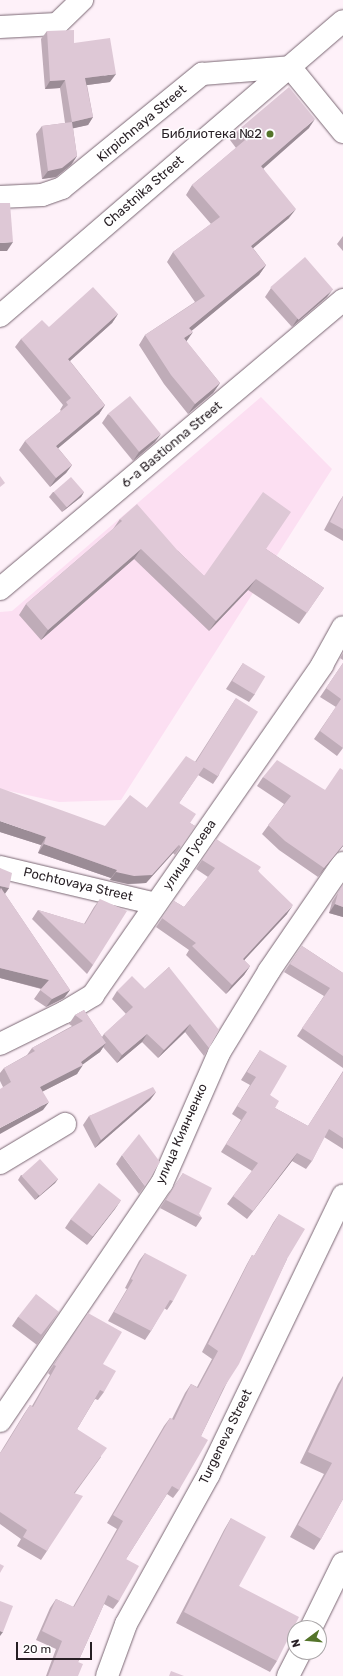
<!DOCTYPE html>
<meta charset="utf-8">
<style>
body{margin:0}
#map{position:relative;width:343px;height:1676px;overflow:hidden;background:#fef1f9;font-family:Rubik,sans-serif}
div>[style]{position:absolute}
[style*='--x']{left:calc(var(--x)*1px);top:calc(var(--y)*1px);width:calc(var(--w)*1px);rotate:calc(var(--a)*1deg)}
.built>*{inset:0;background:#fcdff2}
.roads{filter:drop-shadow(0 0 1px #7a6773) drop-shadow(0 0 1px #7a6773)}
.minor>*{height:22px;margin:-11px;padding:0 11px;transform-origin:11px;border-radius:11px;background:#fff}
.secondary>*{height:22px;margin:-11px;padding:0 11px;transform-origin:11px;border-radius:11px;background:#fff}
.wall>*{inset:0;background:#bfacb8}
.shaded-wall>*{inset:0;background:#9b8c96}
.building>*{inset:0;background:#dec8d6;transform-origin:0 0}
.dots>*{width:11px;height:11px;translate:-50% -50%;box-sizing:border-box;border:2px solid #fff;border-radius:50%}
span{translate:-50% -50%;white-space:nowrap;text-align:center;line-height:1.15;-webkit-text-stroke:3px #fff;paint-order:stroke}
.street-label{font-size:13px;color:#271f24}
.poi-label{font-size:13px;color:#271f24}
.right{translate:-100% -50%;text-align:right}
.north{position:absolute;left:287px;top:1620px;width:40px;height:40px;box-sizing:border-box;background:#fff;border:1px solid #a9a5a7;border-radius:50%;rotate:254deg;font-size:11px;font-weight:700;line-height:16px;text-align:center;color:#271f24}
.north::after{content:'';display:block;margin:auto;width:14px;height:18px;background:#54742a;clip-path:polygon(50% 0,100% 100%,50% 72%,0 100%)}
.scale{position:absolute;left:16px;top:1642px;width:76px;height:18px;box-sizing:border-box;border:2px solid #271f24;border-top:0;padding-left:5px;font-size:12px;line-height:14px;white-space:nowrap;color:#271f24;-webkit-text-stroke:3px #fff;paint-order:stroke}
</style>
<div id="map">
<div class="built">
<i style="clip-path:polygon(261px 397px,332px 469px,121px 800px,59px 802px,0 789px,0 612px,12px 611px)"></i>
</div>
<div class="roads">
<div class="minor">
<i style="--x:0;--y:27;--w:57;--a:-3"></i>
<i style="--x:57;--y:24;--w:35;--a:-44"></i>
<i style="--x:0;--y:197;--w:42;--a:-2.7"></i>
<i style="--x:42;--y:195;--w:21;--a:-19"></i>
<i style="--x:62;--y:188;--w:181;--a:-39.2"></i>
<i style="--x:202;--y:74;--w:88;--a:-4.5"></i>
<i style="--x:290;--y:67;--w:84;--a:50.8"></i>
<i style="--x:0;--y:316;--w:452;--a:-40.7"></i>
<i style="--x:0;--y:589;--w:449;--a:-40.1"></i>
<i style="--x:0;--y:867;--w:160;--a:13.3"></i>
<i style="--x:0;--y:1044;--w:72;--a:-26.2"></i>
<i style="--x:65;--y:1012;--w:33;--a:-31"></i>
<i style="--x:93;--y:995;--w:402;--a:-55.2"></i>
<i style="--x:322;--y:665;--w:43;--a:-61.1"></i>
<i style="--x:0;--y:1163;--w:76;--a:-31"></i>
<i style="--x:0;--y:1421;--w:288;--a:-55.8"></i>
<i style="--x:162;--y:1183;--w:142;--a:-66.3"></i>
<i style="--x:219;--y:1053;--w:96;--a:-58.6"></i>
<i style="--x:269;--y:971;--w:131;--a:-55.6"></i>
<i style="--x:107;--y:1676;--w:55;--a:-69.9"></i>
<i style="--x:126;--y:1624;--w:171;--a:-61"></i>
<i style="--x:209;--y:1474;--w:309;--a:-64.3"></i>
</div>
<div class="secondary">
<i style="--x:311;--y:1628;--w:72;--a:-63.8"></i>
<i style="--x:288;--y:1676;--w:27;--a:-63"></i>
</div>
</div>
<div class="wall">
<i style="clip-path:polygon(47px 31px,74px 43px,110px 82px,87px 85px,93px 117px,88px 125px,73px 128px,77px 156px,71px 165px,56px 177px,42px 179px,36px 134px,42px 126px,65px 123px,60px 88px,45px 89px,41px 39px)"></i>
<i style="clip-path:polygon(309px 128px,263px 168px,289px 218px,253px 248px,266px 265px,259px 275px,191px 331px,186px 341px,220px 383px,213px 393px,188px 414px,164px 384px,139px 345px,145px 335px,195px 302px,167px 262px,173px 252px,211px 224px,186px 195px,192px 185px,236px 148px,230px 140px,237px 131px)"></i>
<i style="clip-path:polygon(343px 236px,343px 251px,337px 244px)"></i>
<i style="clip-path:polygon(271px 288px,327px 297px,292px 327px,265px 297px)"></i>
<i style="clip-path:polygon(118px 314px,112px 323px,70px 361px,105px 405px,99px 414px,58px 448px,72px 465px,66px 473px,50px 487px,19px 450px,25px 441px,61px 411px,60px 410px,63px 405px,15px 347px,21px 339px,49px 327px)"></i>
<i style="clip-path:polygon(108px 414px,155px 442px,133px 461px,102px 423px)"></i>
<i style="clip-path:polygon(53px 492px,84px 492px,81px 497px,62px 512px,49px 497px)"></i>
<i style="clip-path:polygon(343px 496px,343px 541px,324px 530px,339px 502px)"></i>
<i style="clip-path:polygon(120px 519px,178px 551px,204px 576px,266px 549px,324px 588px,299px 624px,248px 590px,209px 631px,134px 559px,41px 640px,19px 615px,26px 604px,113px 529px)"></i>
<i style="clip-path:polygon(343px 653px,343px 660px,340px 658px)"></i>
<i style="clip-path:polygon(243px 663px,255px 694px,249px 702px,226px 689px)"></i>
<i style="clip-path:polygon(343px 663px,343px 748px,337px 756px,314px 739px,336px 707px,320px 697px)"></i>
<i style="clip-path:polygon(236px 698px,219px 775px,213px 784px,198px 775px,179px 803px,190px 823px,195px 826px,175px 855px,173px 853px,146px 883px,128px 884px,110px 880px,111px 878px,38px 853px,41px 845px,0 832px,105px 826px,147px 808px,195px 762px)"></i>
<i style="clip-path:polygon(263px 777px,325px 790px,343px 846px,318px 877px,279px 850px,262px 834px,284px 804px,257px 786px)"></i>
<i style="clip-path:polygon(216px 839px,258px 871px,287px 914px,244px 960px,250px 966px,244px 975px,226px 994px,186px 955px,189px 950px,156px 927px,174px 901px,184px 907px,208px 877px,196px 869px)"></i>
<i style="clip-path:polygon(0 868px,9px 888px,5px 894px,70px 990px,64px 998px,46px 1007px,34px 999px,41px 989px,0 978px)"></i>
<i style="clip-path:polygon(343px 885px,343px 917px,329px 913px,332px 902px)"></i>
<i style="clip-path:polygon(100px 899px,93px 965px,87px 974px,32px 919px,38px 910px,84px 924px,94px 907px)"></i>
<i style="clip-path:polygon(302px 946px,343px 973px,343px 1068px,297px 1036px,324px 996px,284px 972px)"></i>
<i style="clip-path:polygon(169px 967px,209px 1048px,204px 1056px,185px 1032px,158px 1058px,142px 1042px,117px 1063px,103px 1047px,100px 1052px,82px 1064px,77px 1074px,43px 1091px,43px 1110px,3px 1087px,0 1081px,0 1073px,4px 1068px,27px 1055px,32px 1048px,72px 1026px,69px 1024px,75px 1015px,84px 1010px,102px 1037px,104px 1034px,126px 1014px,112px 999px,117px 991px,145px 989px)"></i>
<i style="clip-path:polygon(260px 1050px,270px 1095px,275px 1108px,308px 1126px,343px 1071px,343px 1149px,324px 1137px,312px 1161px,306px 1169px,292px 1161px,247px 1219px,227px 1204px,252px 1171px,221px 1152px,241px 1120px,232px 1114px,250px 1085px,241px 1080px)"></i>
<i style="clip-path:polygon(156px 1092px,150px 1100px,95px 1148px,83px 1125px,89px 1116px)"></i>
<i style="clip-path:polygon(122px 1155px,145px 1186px,139px 1194px,116px 1164px)"></i>
<i style="clip-path:polygon(183px 1173px,199px 1214px,202px 1218px,196px 1227px,160px 1208px)"></i>
<i style="clip-path:polygon(21px 1175px,58px 1179px,55px 1183px,35px 1200px,18px 1180px)"></i>
<i style="clip-path:polygon(121px 1200px,87px 1245px,65px 1228px,71px 1219px)"></i>
<i style="clip-path:polygon(279px 1214px,287px 1259px,201px 1436px,179px 1490px,173px 1498px,167px 1494px,126px 1559px,119px 1601px,113px 1609px,104px 1604px,78px 1662px,78px 1676px,46px 1676px,56px 1649px,36px 1640px,50px 1608px,56px 1599px,73px 1607px,117px 1529px,107px 1523px,164px 1426px,170px 1418px,172px 1419px,185px 1393px,191px 1384px,197px 1387px,212px 1359px,202px 1352px,247px 1264px,252px 1255px,254px 1256px,273px 1223px)"></i>
<i style="clip-path:polygon(145px 1253px,173px 1301px,167px 1310px,164px 1308px,151px 1331px,145px 1340px,108px 1321px,127px 1289px,125px 1288px,139px 1261px)"></i>
<i style="clip-path:polygon(59px 1312px,37px 1345px,12px 1326px,18px 1317px)"></i>
<i style="clip-path:polygon(88px 1313px,103px 1364px,104px 1392px,98px 1400px,95px 1399px,77px 1429px,101px 1457px,75px 1493px,47px 1551px,41px 1560px,17px 1546px,21px 1539px,0 1524px,0 1453px,24px 1414px,30px 1405px,32px 1406px,50px 1375px,48px 1373px)"></i>
<i style="clip-path:polygon(343px 1376px,343px 1499px,321px 1539px,314px 1550px,290px 1537px,324px 1474px,300px 1463px,338px 1384px)"></i>
<i style="clip-path:polygon(231px 1518px,239px 1586px,277px 1661px,270px 1672px,176px 1623px,224px 1530px)"></i>
</div>
<div class="shaded-wall">
<i style="clip-path:polygon(116px 74px,110px 82px,80px 86px,85px 78px)"></i>
<i style="clip-path:polygon(65px 80px,60px 88px,45px 89px,50px 81px)"></i>
<i style="clip-path:polygon(93px 117px,88px 125px,66px 130px,72px 122px)"></i>
<i style="clip-path:polygon(315px 119px,309px 128px,255px 176px,261px 166px)"></i>
<i style="clip-path:polygon(77px 156px,71px 165px,56px 177px,42px 179px,48px 171px)"></i>
<i style="clip-path:polygon(296px 209px,289px 218px,245px 255px,251px 246px)"></i>
<i style="clip-path:polygon(13px 242px,7px 251px,0 251px,0 243px)"></i>
<i style="clip-path:polygon(266px 265px,259px 275px,183px 338px,189px 328px)"></i>
<i style="clip-path:polygon(333px 289px,327px 297px,292px 327px,298px 318px)"></i>
<i style="clip-path:polygon(118px 314px,112px 323px,62px 368px,68px 359px)"></i>
<i style="clip-path:polygon(193px 332px,186px 342px,184px 338px)"></i>
<i style="clip-path:polygon(220px 383px,213px 393px,188px 414px,195px 404px)"></i>
<i style="clip-path:polygon(105px 405px,99px 414px,50px 455px,56px 446px)"></i>
<i style="clip-path:polygon(161px 434px,155px 442px,133px 461px,139px 452px)"></i>
<i style="clip-path:polygon(72px 465px,66px 473px,50px 487px,56px 478px)"></i>
<i style="clip-path:polygon(84px 492px,81px 497px,62px 512px,66px 508px)"></i>
<i style="clip-path:polygon(141px 549px,134px 559px,41px 640px,48px 630px)"></i>
<i style="clip-path:polygon(256px 579px,248px 590px,209px 631px,216px 621px)"></i>
<i style="clip-path:polygon(0 821px,46px 837px,41px 845px,0 832px)"></i>
<i style="clip-path:polygon(44px 844px,117px 870px,111px 878px,38px 853px)"></i>
<i style="clip-path:polygon(179px 845px,173px 853px,146px 883px,128px 884px,110px 880px,116px 872px)"></i>
<i style="clip-path:polygon(343px 845px,343px 846px,318px 877px,324px 868px)"></i>
<i style="clip-path:polygon(0 886px,9px 888px,3px 896px,1px 888px,0 889px)"></i>
<i style="clip-path:polygon(335px 904px,343px 907px,343px 917px,329px 913px)"></i>
<i style="clip-path:polygon(293px 905px,287px 914px,237px 968px,243px 959px)"></i>
<i style="clip-path:polygon(250px 966px,244px 975px,226px 994px,232px 985px)"></i>
<i style="clip-path:polygon(0 968px,49px 980px,43px 989px,0 978px)"></i>
<i style="clip-path:polygon(70px 990px,64px 998px,46px 1007px,52px 999px)"></i>
<i style="clip-path:polygon(190px 1024px,185px 1032px,158px 1058px,164px 1050px)"></i>
<i style="clip-path:polygon(147px 1034px,142px 1042px,117px 1063px,122px 1055px)"></i>
<i style="clip-path:polygon(106px 1043px,100px 1052px,78px 1068px,83px 1065px,77px 1074px,34px 1096px,40px 1087px,81px 1062px)"></i>
<i style="clip-path:polygon(156px 1092px,150px 1100px,95px 1148px,101px 1140px)"></i>
<i style="clip-path:polygon(49px 1102px,43px 1110px,0 1134px,0 1128px)"></i>
<i style="clip-path:polygon(297px 1153px,292px 1161px,247px 1219px,253px 1211px)"></i>
<i style="clip-path:polygon(58px 1179px,55px 1183px,35px 1200px,39px 1195px)"></i>
<i style="clip-path:polygon(121px 1200px,115px 1209px,87px 1245px,93px 1236px)"></i>
<i style="clip-path:polygon(0 1631px,3px 1632px,0 1636px)"></i>
</div>
<div class="building">
<i style="clip-path:polygon(74px 30px,74px 43px,110px 38px,116px 74px,85px 78px,93px 117px,72px 122px,65px 80px,50px 81px,47px 31px)"></i>
<i style="clip-path:polygon(289px 87px,315px 119px,261px 166px,296px 209px,251px 246px,266px 265px,189px 328px,193px 332px,184px 338px,220px 383px,195px 404px,171px 375px,145px 335px,205px 296px,173px 252px,220px 217px,192px 185px,245px 140px,237px 131px)"></i>
<i style="clip-path:polygon(72px 122px,77px 156px,62px 168px,48px 171px,42px 126px)"></i>
<i style="clip-path:polygon(0 203px,10px 203px,13px 242px,0 243px)"></i>
<i style="left:305px;top:257px;width:43px;height:46px;rotate:49deg"></i>
<i style="clip-path:polygon(93px 287px,118px 314px,68px 359px,105px 405px,56px 446px,72px 465px,56px 478px,25px 441px,68px 405px,66px 402px,71px 398px,21px 339px,42px 320px,49px 327px)"></i>
<i style="left:130px;top:396px;width:49px;height:28px;rotate:51deg"></i>
<i style="clip-path:polygon(0 476px,5px 483px,0 487px)"></i>
<i style="left:71px;top:477px;width:20px;height:23px;rotate:49deg"></i>
<i style="clip-path:polygon(263px 492px,291px 512px,266px 549px,324px 588px,307px 613px,256px 579px,216px 621px,141px 549px,48px 630px,26px 604px,122px 521px,120px 519px,137px 504px,178px 551px,204px 576px)"></i>
<i style="clip-path:polygon(343px 496px,343px 529px,330px 522px)"></i>
<i style="left:243px;top:663px;width:26px;height:21px;rotate:31deg"></i>
<i style="clip-path:polygon(343px 663px,343px 748px,320px 731px,341px 699px,326px 688px)"></i>
<i style="left:236px;top:698px;width:26px;height:76px;rotate:32deg"></i>
<i style="clip-path:polygon(186px 756px,204px 767px,179px 803px,196px 814px,190px 823px,195px 826px,181px 847px,179px 845px,152px 875px,134px 876px,116px 872px,117px 870px,44px 844px,46px 837px,0 821px,0 788px,105px 826px,130px 795px,147px 808px)"></i>
<i style="clip-path:polygon(277px 760px,325px 790px,340px 768px,343px 770px,343px 845px,324px 868px,285px 841px,268px 825px,291px 796px,263px 777px)"></i>
<i style="clip-path:polygon(216px 839px,261px 867px,258px 871px,293px 905px,243px 959px,250px 966px,232px 985px,192px 946px,196px 943px,162px 918px,174px 901px,184px 907px,215px 868px,202px 860px)"></i>
<i style="clip-path:polygon(0 868px,12px 873px,9px 888px,0 886px)"></i>
<i style="clip-path:polygon(343px 885px,343px 907px,335px 904px,338px 893px)"></i>
<i style="clip-path:polygon(1px 888px,70px 990px,52px 999px,40px 990px,49px 980px,0 968px,0 891px)"></i>
<i style="clip-path:polygon(100px 899px,127px 911px,93px 965px,38px 910px,85px 924px)"></i>
<i style="clip-path:polygon(302px 946px,343px 973px,343px 1056px,302px 1028px,330px 988px,290px 964px)"></i>
<i style="clip-path:polygon(169px 967px,219px 1030px,209px 1048px,190px 1024px,164px 1050px,147px 1034px,122px 1055px,104px 1034px,133px 1007px,117px 991px,132px 976px,145px 989px)"></i>
<i style="clip-path:polygon(84px 1010px,106px 1043px,81px 1062px,83px 1065px,40px 1087px,49px 1102px,0 1128px,0 1089px,11px 1082px,4px 1068px,35px 1051px,32px 1048px,83px 1021px,75px 1015px)"></i>
<i style="clip-path:polygon(260px 1050px,287px 1066px,270px 1095px,279px 1101px,275px 1108px,308px 1126px,343px 1072px,343px 1138px,329px 1129px,312px 1161px,297px 1153px,253px 1211px,233px 1196px,258px 1163px,226px 1144px,247px 1112px,237px 1106px,256px 1077px,247px 1072px)"></i>
<i style="clip-path:polygon(153px 1087px,156px 1092px,101px 1140px,89px 1116px)"></i>
<i style="clip-path:polygon(139px 1134px,160px 1162px,145px 1186px,122px 1155px)"></i>
<i style="left:40px;top:1159px;width:27px;height:25px;rotate:48deg"></i>
<i style="clip-path:polygon(183px 1173px,212px 1188px,199px 1214px,202px 1218px,166px 1200px)"></i>
<i style="left:99px;top:1183px;width:28px;height:46px;rotate:38deg"></i>
<i style="clip-path:polygon(279px 1214px,305px 1229px,287px 1259px,239px 1364px,223px 1389px,201px 1436px,208px 1440px,179px 1490px,172px 1486px,126px 1559px,139px 1566px,119px 1601px,108px 1595px,78px 1662px,83px 1664px,78px 1676px,48px 1676px,62px 1641px,42px 1631px,56px 1599px,74px 1607px,123px 1521px,113px 1515px,170px 1418px,174px 1420px,191px 1384px,198px 1388px,218px 1351px,208px 1344px,252px 1255px,254px 1256px)"></i>
<i style="clip-path:polygon(145px 1253px,187px 1275px,173px 1301px,170px 1300px,151px 1331px,114px 1312px,133px 1280px,131px 1279px)"></i>
<i style="left:36px;top:1294px;width:29px;height:29px;rotate:38deg"></i>
<i style="clip-path:polygon(88px 1313px,122px 1332px,103px 1364px,116px 1371px,104px 1392px,100px 1390px,77px 1429px,107px 1448px,74px 1493px,83px 1496px,47px 1551px,23px 1537px,27px 1530px,0 1512px,0 1453px,4px 1448px,30px 1405px,33px 1407px,56px 1366px,54px 1365px)"></i>
<i style="clip-path:polygon(343px 1378px,343px 1499px,321px 1539px,298px 1525px,332px 1463px,308px 1452px)"></i>
<i style="clip-path:polygon(231px 1518px,266px 1537px,239px 1586px,299px 1617px,277px 1661px,184px 1612px)"></i>
<i style="clip-path:polygon(0 1564px,4px 1566px,0 1573px)"></i>
<i style="clip-path:polygon(0 1601px,13px 1606px,3px 1632px,0 1631px)"></i>
<i style="clip-path:polygon(171px 1671px,184px 1676px,169px 1676px)"></i>
</div>
<div class="dots">
<i style="left:270px;top:134px;background:#54742a"></i>
</div>
<div class="street-label">
<span style="left:142px;top:124px;rotate:-40deg">Kirpichnaya Street</span>
<span style="left:144px;top:192px;rotate:-41deg">Chastnika Street</span>
<span style="left:172px;top:445px;rotate:-40deg">6-a Bastionna Street</span>
<span style="left:190px;top:855px;rotate:-55deg">улица Гусева</span>
<span style="left:78px;top:885px;rotate:13deg">Pochtovaya Street</span>
<span style="left:182px;top:1134px;rotate:-66deg">улица Киянченко</span>
<span style="left:226px;top:1437px;rotate:-64deg">Turgeneva Street</span>
</div>
<div class="poi-label">
<span class="right" style="left:262px;top:134px">Библиотека №2</span>
</div>
<div class="north">N</div>
<div class="scale">20 m</div>
</div>
